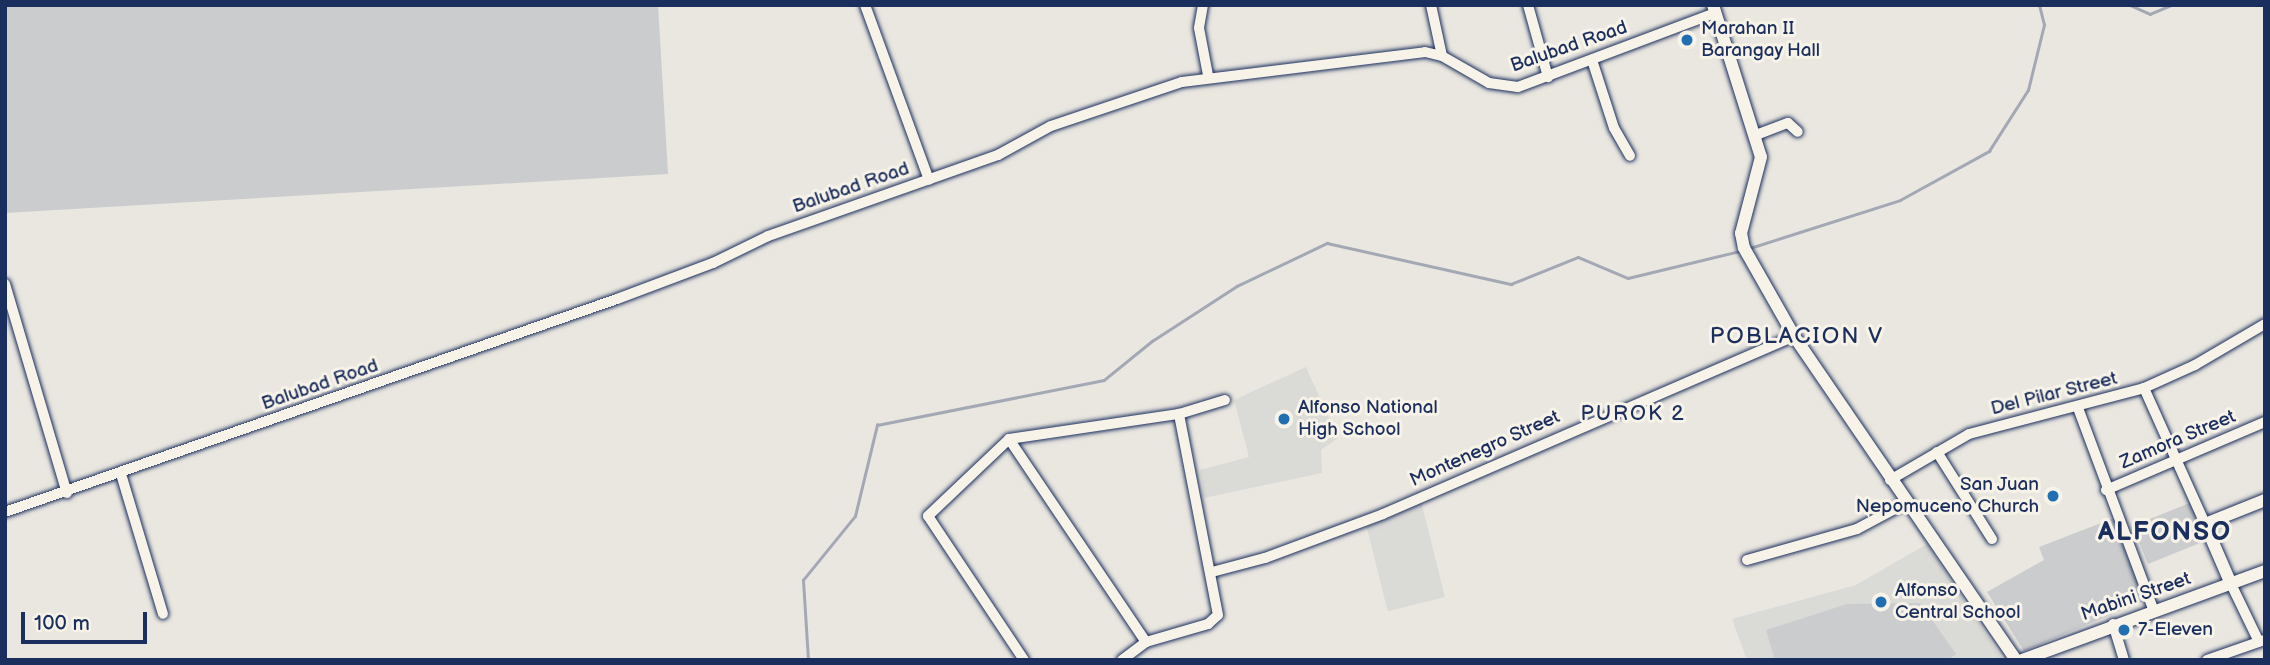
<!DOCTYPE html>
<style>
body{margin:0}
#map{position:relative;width:2270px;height:665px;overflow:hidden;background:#eae7e0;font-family:"Balsamiq Sans",sans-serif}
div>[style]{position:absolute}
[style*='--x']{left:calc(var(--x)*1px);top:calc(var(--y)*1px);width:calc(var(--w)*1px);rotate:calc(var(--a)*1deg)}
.built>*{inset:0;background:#dadad6;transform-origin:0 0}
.green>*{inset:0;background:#cbcccd;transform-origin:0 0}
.stream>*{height:2.5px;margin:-1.25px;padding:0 1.25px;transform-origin:1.25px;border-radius:1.25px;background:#a3a8b4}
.roads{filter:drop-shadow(0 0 2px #1b2f5e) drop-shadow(0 0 2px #1b2f5e)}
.minor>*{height:10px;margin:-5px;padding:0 5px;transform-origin:5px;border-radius:5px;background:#f7f3e8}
.major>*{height:12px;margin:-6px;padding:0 6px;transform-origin:6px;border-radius:6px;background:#f7f3e8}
.dots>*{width:19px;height:19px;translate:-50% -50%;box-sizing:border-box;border:4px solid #f7f3e8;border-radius:50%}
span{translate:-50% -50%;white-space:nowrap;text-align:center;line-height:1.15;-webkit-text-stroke:6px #f7f3e8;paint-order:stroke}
.poi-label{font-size:19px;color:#1b2f5e}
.left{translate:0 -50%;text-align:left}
.right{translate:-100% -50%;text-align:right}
.street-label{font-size:19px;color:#1b2f5e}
.neighbourhood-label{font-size:21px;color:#1b2f5e;letter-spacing:2px}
.quarter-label{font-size:23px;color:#1b2f5e;letter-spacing:2px}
.district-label{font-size:26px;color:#1b2f5e;font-weight:700;letter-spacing:2px}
.frame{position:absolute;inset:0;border:7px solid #1b2f5e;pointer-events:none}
.scale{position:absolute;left:21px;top:612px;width:126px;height:32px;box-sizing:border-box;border:4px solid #1b2f5e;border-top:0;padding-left:9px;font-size:21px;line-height:24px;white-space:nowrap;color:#1b2f5e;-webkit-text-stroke:5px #f7f3e8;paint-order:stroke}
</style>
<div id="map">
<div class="built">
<i style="clip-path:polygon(1306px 367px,1338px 438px,1321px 450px,1322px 473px,1204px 498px,1200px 470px,1249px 457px,1234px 400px)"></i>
<i style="left:1421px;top:501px;width:99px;height:59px;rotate:76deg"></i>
<i style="clip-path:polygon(1927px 544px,2003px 660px,1747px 660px,1732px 619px,1856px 585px)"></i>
</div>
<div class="green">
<i style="clip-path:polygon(5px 5px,658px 5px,668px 174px,5px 213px)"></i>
<i style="left:2192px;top:502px;width:41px;height:64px;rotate:68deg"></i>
<i style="clip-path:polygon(2114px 518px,2146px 600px,2024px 651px,1987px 592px,2044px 560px,2039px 547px)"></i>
<i style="clip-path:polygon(1920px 603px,1956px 654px,1948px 660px,1775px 660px,1766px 630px,1847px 604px)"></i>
</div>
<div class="stream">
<i style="--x:2130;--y:5;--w:22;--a:24"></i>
<i style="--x:2150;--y:14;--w:23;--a:-23"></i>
<i style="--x:1750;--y:248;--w:157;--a:-17.7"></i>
<i style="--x:1900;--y:200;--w:102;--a:-28.8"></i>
<i style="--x:1989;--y:151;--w:72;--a:-57.4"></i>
<i style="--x:2028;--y:90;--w:67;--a:-76.2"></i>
<i style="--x:2044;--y:25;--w:21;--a:-104"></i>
<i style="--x:808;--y:660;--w:80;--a:-93.6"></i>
<i style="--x:803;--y:580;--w:82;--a:-50.9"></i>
<i style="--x:855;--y:516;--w:94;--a:-76.4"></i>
<i style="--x:877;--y:425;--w:231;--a:-11.2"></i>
<i style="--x:1104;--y:380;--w:62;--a:-39.1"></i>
<i style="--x:1152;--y:341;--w:101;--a:-32.9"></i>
<i style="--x:1237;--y:286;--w:100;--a:-25.5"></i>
<i style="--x:1327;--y:243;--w:189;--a:12.6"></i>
<i style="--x:1511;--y:284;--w:72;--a:-21.9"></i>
<i style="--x:1578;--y:257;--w:54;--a:22.8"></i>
<i style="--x:1628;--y:278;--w:115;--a:-13.6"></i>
</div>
<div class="roads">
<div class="minor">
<i style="--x:865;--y:5;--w:186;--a:69.9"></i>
<i style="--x:1203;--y:5;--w:23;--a:100"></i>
<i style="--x:1199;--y:28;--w:48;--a:79.2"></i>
<i style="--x:1431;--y:5;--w:52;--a:77.8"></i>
<i style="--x:1528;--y:5;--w:75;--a:74.5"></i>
<i style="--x:1592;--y:60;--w:71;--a:72.1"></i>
<i style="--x:1614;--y:128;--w:32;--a:60"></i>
<i style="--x:1756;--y:135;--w:34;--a:-21"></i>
<i style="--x:1788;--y:123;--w:13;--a:42"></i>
<i style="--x:5;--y:284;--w:218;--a:73.5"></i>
<i style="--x:2144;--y:388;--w:149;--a:65.8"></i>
<i style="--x:2078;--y:408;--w:215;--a:69.5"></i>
<i style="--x:1009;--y:439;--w:245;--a:56"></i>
<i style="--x:1937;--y:452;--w:103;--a:57.7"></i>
<i style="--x:121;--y:474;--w:146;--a:73.3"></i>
<i style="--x:1890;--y:480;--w:91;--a:-30.2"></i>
<i style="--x:1969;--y:434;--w:181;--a:-14.7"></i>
<i style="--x:2144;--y:388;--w:56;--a:-24.3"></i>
<i style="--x:2195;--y:365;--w:81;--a:-30.4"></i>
<i style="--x:2106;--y:490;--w:173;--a:-23.2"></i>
<i style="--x:5;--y:512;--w:648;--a:-19.19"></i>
<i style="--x:617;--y:299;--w:103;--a:-20.6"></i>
<i style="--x:713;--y:263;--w:61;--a:-26.1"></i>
<i style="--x:768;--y:236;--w:244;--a:-19.4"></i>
<i style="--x:998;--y:155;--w:60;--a:-28.7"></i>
<i style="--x:1051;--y:126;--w:138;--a:-18.6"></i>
<i style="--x:1182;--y:82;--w:245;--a:-7"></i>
<i style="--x:1425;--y:52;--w:17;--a:13"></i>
<i style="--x:1442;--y:56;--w:54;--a:29.9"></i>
<i style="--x:1489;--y:83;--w:29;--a:8"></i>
<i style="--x:1518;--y:87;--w:210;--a:-20.6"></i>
<i style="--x:1747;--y:560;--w:114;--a:-15.7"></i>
<i style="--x:1857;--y:529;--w:55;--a:-28"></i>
<i style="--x:1212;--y:572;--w:55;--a:-14.8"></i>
<i style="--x:1265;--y:558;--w:126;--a:-20.4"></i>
<i style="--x:1383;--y:514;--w:448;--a:-23.4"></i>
<i style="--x:2231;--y:584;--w:64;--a:64.2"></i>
<i style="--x:2113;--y:624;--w:38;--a:73"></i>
<i style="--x:1024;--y:660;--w:173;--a:-123.7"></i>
<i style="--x:928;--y:516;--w:112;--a:-43.5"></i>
<i style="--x:1009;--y:439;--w:172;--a:-8.4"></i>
<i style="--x:1179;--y:414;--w:48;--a:-16.9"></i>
<i style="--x:1122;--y:660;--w:30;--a:-37"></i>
<i style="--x:1146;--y:642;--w:65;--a:-16.2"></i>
<i style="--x:1208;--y:624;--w:13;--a:-42"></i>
<i style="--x:1218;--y:615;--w:205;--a:-101"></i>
<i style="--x:2207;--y:660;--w:60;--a:-19.3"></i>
</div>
<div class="major">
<i style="--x:1713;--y:5;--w:159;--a:72.5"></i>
<i style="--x:1761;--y:157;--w:79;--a:104.7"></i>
<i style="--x:1741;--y:233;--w:15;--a:79"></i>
<i style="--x:1744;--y:248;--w:101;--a:60.4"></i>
<i style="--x:1794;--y:336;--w:393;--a:55.6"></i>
<i style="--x:2231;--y:584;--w:65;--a:-113.4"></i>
<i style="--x:2205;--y:524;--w:65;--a:-21.8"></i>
<i style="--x:2022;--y:660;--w:259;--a:-20.1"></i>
</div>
</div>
<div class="dots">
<i style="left:1687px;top:40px;background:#1f6fb2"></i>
<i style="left:1284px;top:419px;background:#1f6fb2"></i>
<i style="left:2053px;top:496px;background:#1f6fb2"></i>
<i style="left:1881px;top:602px;background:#1f6fb2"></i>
<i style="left:2124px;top:630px;background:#1f6fb2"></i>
</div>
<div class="poi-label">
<span class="left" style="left:1701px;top:40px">Marahan II<br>Barangay Hall</span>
<span class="left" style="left:1298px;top:419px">Alfonso National<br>High School</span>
<span class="right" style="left:2039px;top:496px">San Juan<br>Nepomuceno Church</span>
<span class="left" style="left:1895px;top:602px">Alfonso<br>Central School</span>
<span class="left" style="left:2138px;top:630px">7-Eleven</span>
</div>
<div class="street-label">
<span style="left:1569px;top:47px;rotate:-19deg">Balubad Road</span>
<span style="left:851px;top:188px;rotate:-19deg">Balubad Road</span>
<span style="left:320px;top:385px;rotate:-19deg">Balubad Road</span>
<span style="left:2054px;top:394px;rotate:-14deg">Del Pilar Street</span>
<span style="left:2178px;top:440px;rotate:-23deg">Zamora Street</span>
<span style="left:1485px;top:449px;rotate:-24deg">Montenegro Street</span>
<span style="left:2136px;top:597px;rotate:-19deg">Mabini Street</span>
</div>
<div class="neighbourhood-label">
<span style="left:1633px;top:414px">PUROK 2</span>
</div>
<div class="quarter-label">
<span style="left:1797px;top:336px">POBLACION V</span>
</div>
<div class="district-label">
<span style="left:2165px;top:533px">ALFONSO</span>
</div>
<div class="frame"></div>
<div class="scale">100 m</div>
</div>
